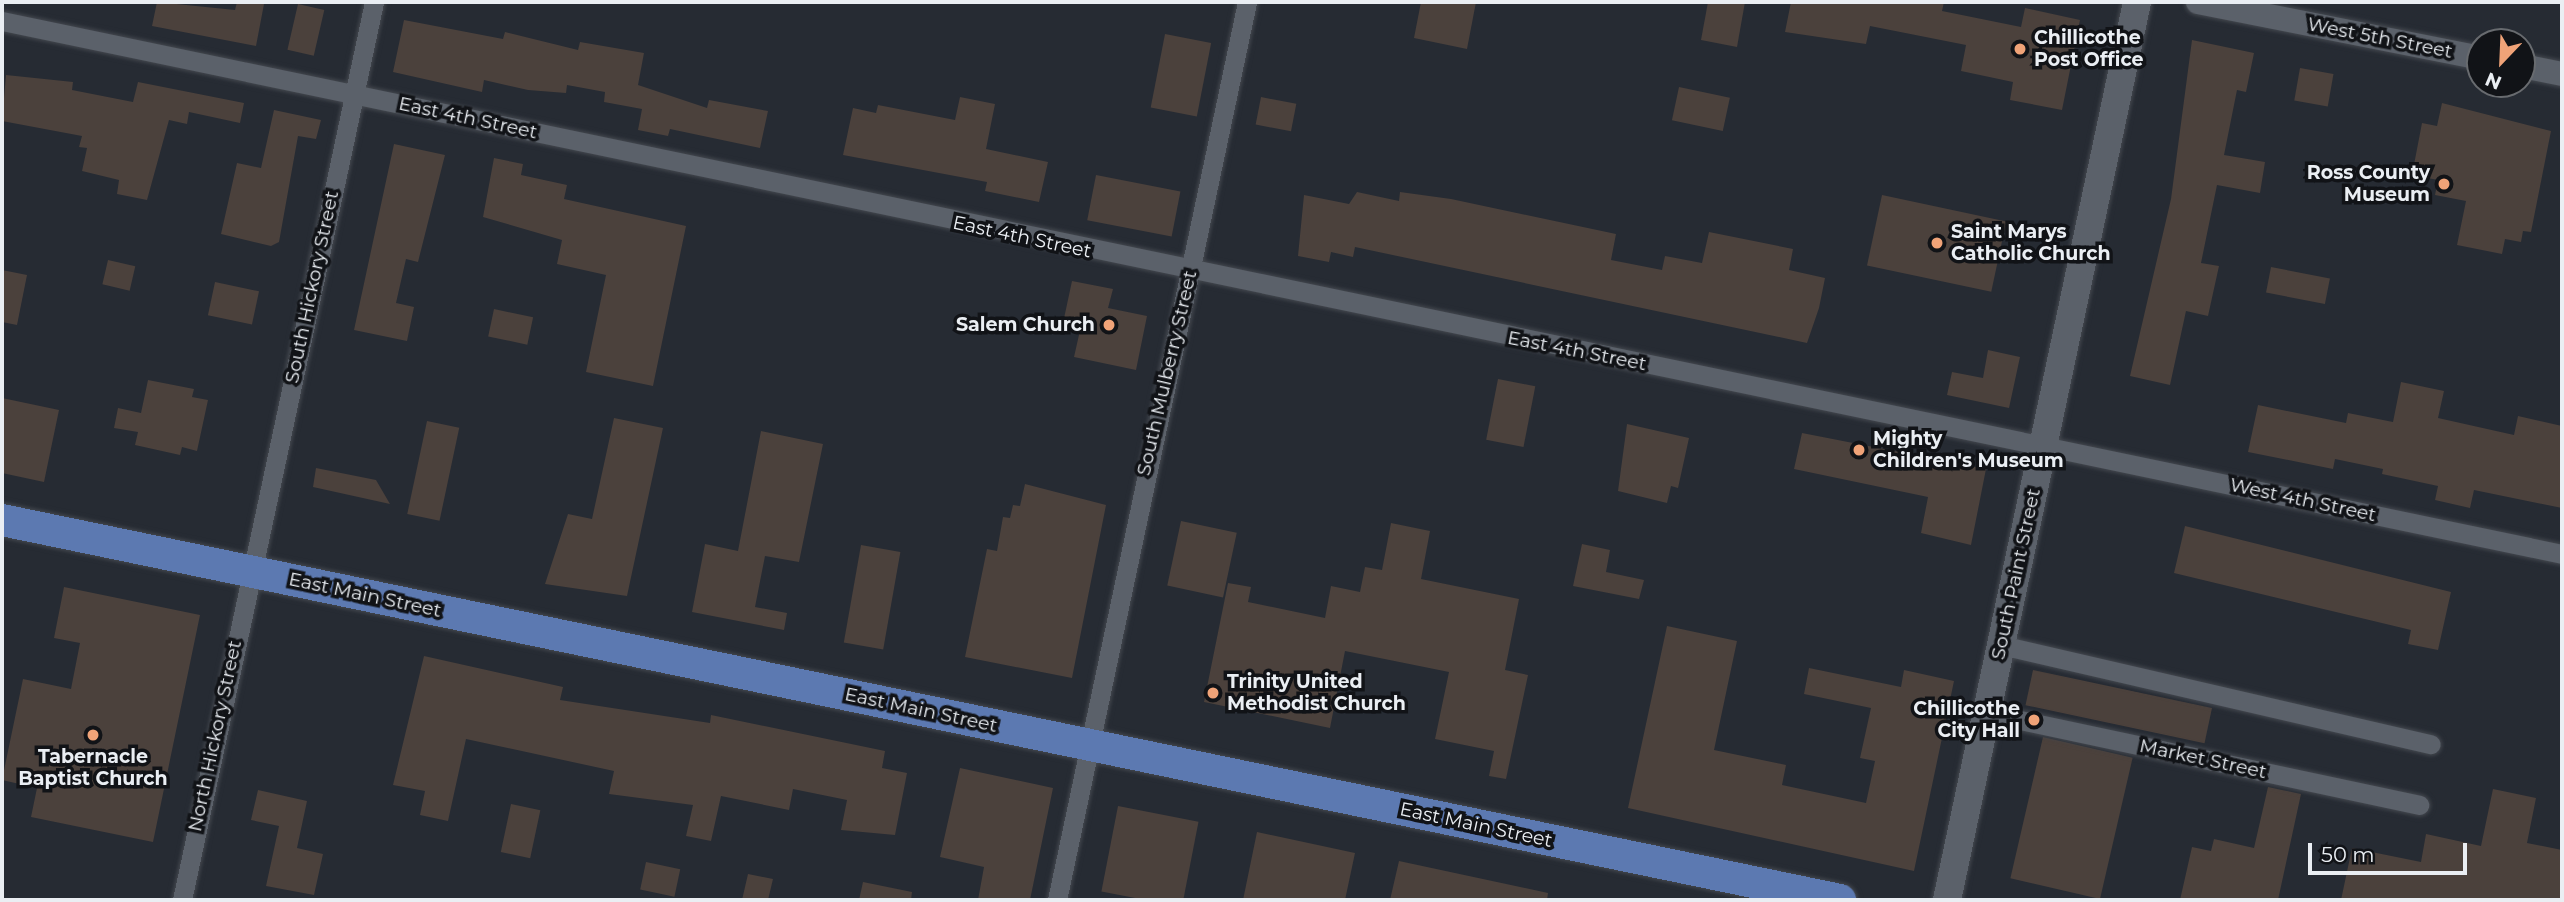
<!DOCTYPE html>
<style>
body{margin:0}
#map{position:relative;width:2564px;height:902px;overflow:hidden;background:#262b33;font-family:Montserrat,sans-serif}
div>[style]{position:absolute}
[style*='--x']{left:calc(var(--x)*1px);top:calc(var(--y)*1px);width:calc(var(--w)*1px);rotate:calc(var(--a)*1deg)}
.building>*{inset:0;background:#4b413c;transform-origin:0 0}
.roads{filter:drop-shadow(0 0 2px #44484f) drop-shadow(0 0 2px #44484f)}
.minor>*{height:19px;margin:-9.5px;padding:0 9.5px;transform-origin:9.5px;border-radius:9.5px;background:#5b616a}
.tertiary>*{height:24px;margin:-12px;padding:0 12px;transform-origin:12px;border-radius:12px;background:#5b616a}
.secondary>*{height:28px;margin:-14px;padding:0 14px;transform-origin:14px;border-radius:14px;background:#5b616a}
.primary>*{height:32px;margin:-16px;padding:0 16px;transform-origin:16px;border-radius:16px;background:#5c79b1}
.dots>*{width:19px;height:19px;translate:-50% -50%;box-sizing:border-box;border:4px solid #111317;border-radius:50%}
span{translate:-50% -50%;white-space:nowrap;text-align:center;line-height:1.15;-webkit-text-stroke:7px #111317;paint-order:stroke}
.poi-label{font-size:19px;color:#eaeef3;font-weight:700}
.left{translate:0 -50%;text-align:left}
.right{translate:-100% -50%;text-align:right}
.street-label{font-size:19px;color:#eaeef3}
.frame{position:absolute;inset:0;border:4px solid #eaeef3;pointer-events:none}
.north{position:absolute;left:2466px;top:28px;width:70px;height:70px;box-sizing:border-box;background:#111317;border:2px solid #686b6f;border-radius:50%;rotate:203deg;font-size:19px;font-weight:700;line-height:28px;text-align:center;color:#eaeef3}
.north::after{content:'';display:block;margin:auto;width:24px;height:32px;background:#f0a378;clip-path:polygon(50% 0,100% 100%,50% 72%,0 100%)}
.scale{position:absolute;left:2308px;top:843px;width:159px;height:32px;box-sizing:border-box;border:4px solid #eaeef3;border-top:0;padding-left:9px;font-size:21px;line-height:24px;white-space:nowrap;color:#eaeef3;-webkit-text-stroke:5px #111317;paint-order:stroke}
</style>
<div id="map">
<div class="building">
<i style="clip-path:polygon(157px 2px,235px 10px,237px 2px,264px 4px,256px 46px,152px 26px)"></i>
<i style="clip-path:polygon(1421px 2px,1476px 2px,1467px 49px,1414px 38px)"></i>
<i style="clip-path:polygon(1708px 2px,1745px 2px,1737px 47px,1701px 40px)"></i>
<i style="clip-path:polygon(1791px 2px,1944px 2px,1942px 11px,2021px 27px,2025px 8px,2080px 20px,2062px 110px,2010px 100px,2013px 82px,1961px 71px,1966px 45px,1870px 26px,1866px 44px,1785px 32px)"></i>
<i style="left:298px;top:4px;width:27px;height:47px;rotate:13deg"></i>
<i style="clip-path:polygon(404px 20px,503px 39px,505px 32px,578px 50px,580px 42px,644px 53px,638px 85px,707px 108px,709px 100px,768px 111px,760px 148px,670px 129px,668px 136px,638px 130px,642px 109px,604px 102px,605px 92px,567px 85px,566px 93px,528px 90px,484px 80px,482px 92px,393px 72px)"></i>
<i style="left:1165px;top:34px;width:47px;height:75px;rotate:11deg"></i>
<i style="clip-path:polygon(2192px 40px,2254px 53px,2246px 92px,2237px 90px,2224px 155px,2265px 162px,2260px 193px,2217px 185px,2201px 263px,2219px 266px,2208px 316px,2186px 311px,2170px 385px,2130px 376px,2171px 199px)"></i>
<i style="left:2300px;top:68px;width:34px;height:33px;rotate:10deg"></i>
<i style="clip-path:polygon(6px 75px,73px 82px,72px 90px,133px 102px,138px 82px,244px 103px,240px 123px,189px 112px,187px 124px,169px 120px,147px 200px,117px 194px,119px 180px,82px 171px,87px 148px,79px 147px,82px 136px,2px 121px)"></i>
<i style="left:1679px;top:87px;width:52px;height:34px;rotate:12deg"></i>
<i style="clip-path:polygon(960px 97px,995px 104px,986px 149px,1048px 162px,1039px 202px,985px 191px,987px 182px,843px 155px,853px 108px,876px 113px,878px 105px,955px 120px)"></i>
<i style="left:1261px;top:97px;width:36px;height:28px;rotate:11deg"></i>
<i style="clip-path:polygon(2442px 103px,2551px 131px,2531px 232px,2523px 231px,2521px 242px,2505px 239px,2502px 254px,2457px 245px,2466px 201px,2435px 195px,2438px 180px,2412px 175px,2422px 123px,2437px 126px)"></i>
<i style="clip-path:polygon(274px 110px,321px 120px,316px 139px,298px 136px,279px 242px,271px 246px,221px 234px,237px 163px,261px 168px)"></i>
<i style="clip-path:polygon(394px 144px,445px 155px,418px 262px,406px 259px,396px 303px,414px 307px,407px 341px,354px 330px)"></i>
<i style="clip-path:polygon(494px 158px,523px 164px,521px 175px,567px 185px,564px 199px,686px 226px,653px 386px,586px 372px,606px 275px,557px 264px,562px 240px,483px 217px)"></i>
<i style="left:1096px;top:175px;width:86px;height:46px;rotate:11deg"></i>
<i style="clip-path:polygon(1357px 192px,1399px 201px,1400px 192px,1451px 199px,1616px 234px,1611px 260px,1662px 270px,1665px 256px,1702px 263px,1709px 232px,1793px 249px,1789px 270px,1825px 278px,1819px 308px,1807px 343px,1355px 247px,1353px 257px,1331px 252px,1329px 262px,1298px 256px,1304px 195px,1349px 204px)"></i>
<i style="left:1882px;top:195px;width:127px;height:72px;rotate:12deg"></i>
<i style="left:108px;top:260px;width:28px;height:25px;rotate:13deg"></i>
<i style="left:2271px;top:267px;width:60px;height:26px;rotate:11deg"></i>
<i style="clip-path:polygon(2px 270px,27px 275px,17px 325px,2px 322px)"></i>
<i style="clip-path:polygon(1072px 281px,1113px 289px,1108px 308px,1147px 316px,1136px 370px,1074px 357px,1081px 326px,1063px 323px)"></i>
<i style="left:215px;top:282px;width:45px;height:34px;rotate:12deg"></i>
<i style="left:494px;top:309px;width:40px;height:28px;rotate:12deg"></i>
<i style="clip-path:polygon(1988px 350px,2020px 357px,2009px 408px,1947px 395px,1952px 372px,1983px 378px)"></i>
<i style="left:1498px;top:379px;width:38px;height:62px;rotate:11deg"></i>
<i style="clip-path:polygon(148px 380px,194px 389px,192px 397px,208px 400px,197px 451px,182px 447px,180px 455px,135px 445px,138px 432px,114px 428px,118px 408px,141px 413px)"></i>
<i style="clip-path:polygon(2401px 382px,2444px 391px,2438px 418px,2514px 435px,2518px 416px,2562px 426px,2562px 508px,2474px 490px,2470px 508px,2435px 500px,2438px 486px,2382px 474px,2383px 469px,2335px 459px,2333px 469px,2248px 452px,2258px 405px,2346px 423px,2348px 413px,2393px 422px)"></i>
<i style="clip-path:polygon(2px 398px,59px 410px,44px 482px,2px 473px)"></i>
<i style="clip-path:polygon(614px 418px,663px 428px,627px 596px,545px 584px,568px 514px,592px 519px)"></i>
<i style="left:427px;top:421px;width:33px;height:95px;rotate:12deg"></i>
<i style="clip-path:polygon(1627px 424px,1689px 438px,1678px 488px,1671px 486px,1667px 503px,1618px 491px)"></i>
<i style="clip-path:polygon(761px 431px,823px 444px,799px 562px,765px 556px,755px 607px,787px 613px,784px 630px,692px 612px,705px 544px,738px 551px)"></i>
<i style="clip-path:polygon(1802px 433px,1986px 469px,1971px 545px,1921px 533px,1928px 497px,1794px 469px)"></i>
<i style="clip-path:polygon(316px 468px,376px 480px,390px 504px,313px 487px)"></i>
<i style="clip-path:polygon(1025px 484px,1106px 505px,1072px 678px,965px 657px,987px 549px,997px 551px,1003px 517px,1010px 518px,1013px 505px,1020px 506px)"></i>
<i style="left:1181px;top:521px;width:57px;height:66px;rotate:12deg"></i>
<i style="clip-path:polygon(1391px 523px,1430px 531px,1421px 579px,1519px 599px,1505px 670px,1528px 675px,1506px 779px,1489px 776px,1494px 751px,1435px 739px,1449px 672px,1345px 651px,1330px 728px,1204px 702px,1228px 583px,1251px 587px,1248px 602px,1325px 618px,1331px 586px,1360px 592px,1365px 567px,1382px 570px)"></i>
<i style="clip-path:polygon(2185px 526px,2451px 592px,2438px 650px,2408px 644px,2411px 630px,2174px 573px)"></i>
<i style="clip-path:polygon(1582px 544px,1610px 550px,1606px 572px,1644px 580px,1639px 599px,1573px 586px)"></i>
<i style="left:861px;top:545px;width:40px;height:99px;rotate:10deg"></i>
<i style="clip-path:polygon(64px 587px,200px 615px,153px 842px,31px 817px,37px 788px,2px 780px,23px 679px,71px 689px,80px 643px,54px 638px)"></i>
<i style="clip-path:polygon(1667px 626px,1737px 641px,1714px 750px,1786px 765px,1782px 785px,1866px 803px,1875px 761px,1860px 758px,1871px 708px,1804px 694px,1809px 668px,1901px 687px,1904px 670px,1954px 681px,1914px 871px,1628px 808px)"></i>
<i style="clip-path:polygon(424px 656px,563px 687px,560px 700px,710px 723px,711px 715px,885px 751px,882px 768px,907px 773px,895px 835px,841px 830px,847px 800px,793px 789px,789px 810px,721px 796px,711px 841px,686px 836px,693px 805px,609px 794px,614px 771px,466px 739px,448px 821px,420px 815px,425px 791px,393px 785px)"></i>
<i style="left:2033px;top:670px;width:183px;height:36px;rotate:12deg"></i>
<i style="left:2043px;top:737px;width:92px;height:145px;rotate:13deg"></i>
<i style="clip-path:polygon(960px 768px,1053px 788px,1030px 900px,978px 900px,984px 867px,940px 857px)"></i>
<i style="clip-path:polygon(2268px 787px,2301px 794px,2278px 900px,2180px 900px,2192px 847px,2211px 851px,2214px 839px,2254px 848px)"></i>
<i style="clip-path:polygon(2493px 789px,2536px 798px,2527px 843px,2562px 850px,2562px 900px,2341px 900px,2352px 848px,2421px 862px,2426px 834px,2481px 846px)"></i>
<i style="clip-path:polygon(258px 790px,307px 801px,297px 848px,323px 854px,314px 895px,266px 886px,279px 826px,251px 820px)"></i>
<i style="left:511px;top:804px;width:30px;height:49px;rotate:12deg"></i>
<i style="left:1118px;top:806px;width:82px;height:87px;rotate:11deg"></i>
<i style="clip-path:polygon(1257px 832px,1355px 853px,1345px 900px,1243px 900px)"></i>
<i style="clip-path:polygon(1399px 861px,1548px 893px,1547px 900px,1390px 900px)"></i>
<i style="left:646px;top:862px;width:35px;height:28px;rotate:12deg"></i>
<i style="clip-path:polygon(748px 874px,773px 879px,768px 900px,742px 900px)"></i>
<i style="clip-path:polygon(863px 882px,912px 892px,911px 900px,859px 900px)"></i>
</div>
<div class="roads">
<div class="minor">
<i style="--x:2;--y:21;--w:2615;--a:11.76"></i>
<i style="--x:2001;--y:645;--w:441;--a:13"></i>
<i style="--x:1987;--y:713;--w:442;--a:12"></i>
<i style="--x:182;--y:900;--w:918;--a:-77.93"></i>
<i style="--x:1057;--y:900;--w:918;--a:-78.05"></i>
</div>
<div class="tertiary">
<i style="--x:2198;--y:2;--w:288;--a:11.2"></i>
<i style="--x:2522;--y:66;--w:41;--a:11.3"></i>
</div>
<div class="secondary">
<i style="--x:1947;--y:900;--w:918;--a:-78.05"></i>
</div>
<div class="primary">
<i style="--x:2;--y:520;--w:1877;--a:11.68"></i>
</div>
</div>
<div class="dots">
<i style="left:2020px;top:49px;background:#f0a378"></i>
<i style="left:2444px;top:184px;background:#f0a378"></i>
<i style="left:1937px;top:243px;background:#f0a378"></i>
<i style="left:1109px;top:325px;background:#f0a378"></i>
<i style="left:1859px;top:450px;background:#f0a378"></i>
<i style="left:1213px;top:693px;background:#f0a378"></i>
<i style="left:2034px;top:720px;background:#f0a378"></i>
<i style="left:93px;top:735px;background:#f0a378"></i>
</div>
<div class="poi-label">
<span class="left" style="left:2034px;top:49px">Chillicothe<br>Post Office</span>
<span class="right" style="left:2430px;top:184px">Ross County<br>Museum</span>
<span class="left" style="left:1951px;top:243px">Saint Marys<br>Catholic Church</span>
<span class="right" style="left:1095px;top:325px">Salem Church</span>
<span class="left" style="left:1873px;top:450px">Mighty<br>Children's Museum</span>
<span class="left" style="left:1227px;top:693px">Trinity United<br>Methodist Church</span>
<span class="right" style="left:2020px;top:720px">Chillicothe<br>City Hall</span>
<span style="left:93px;top:768px">Tabernacle<br>Baptist Church</span>
</div>
<div class="street-label">
<span style="left:2380px;top:38px;rotate:11deg">West 5th Street</span>
<span style="left:468px;top:118px;rotate:12deg">East 4th Street</span>
<span style="left:1022px;top:237px;rotate:12deg">East 4th Street</span>
<span style="left:312px;top:287px;rotate:-78deg">South Hickory Street</span>
<span style="left:1577px;top:351px;rotate:11deg">East 4th Street</span>
<span style="left:1167px;top:373px;rotate:-77deg">South Mulberry Street</span>
<span style="left:2303px;top:500px;rotate:12deg">West 4th Street</span>
<span style="left:2016px;top:574px;rotate:-78deg">South Paint Street</span>
<span style="left:365px;top:595px;rotate:12deg">East Main Street</span>
<span style="left:921px;top:710px;rotate:12deg">East Main Street</span>
<span style="left:215px;top:736px;rotate:-78deg">North Hickory Street</span>
<span style="left:2203px;top:759px;rotate:12deg">Market Street</span>
<span style="left:1476px;top:825px;rotate:12deg">East Main Street</span>
</div>
<div class="frame"></div>
<div class="north">N</div>
<div class="scale">50 m</div>
</div>
